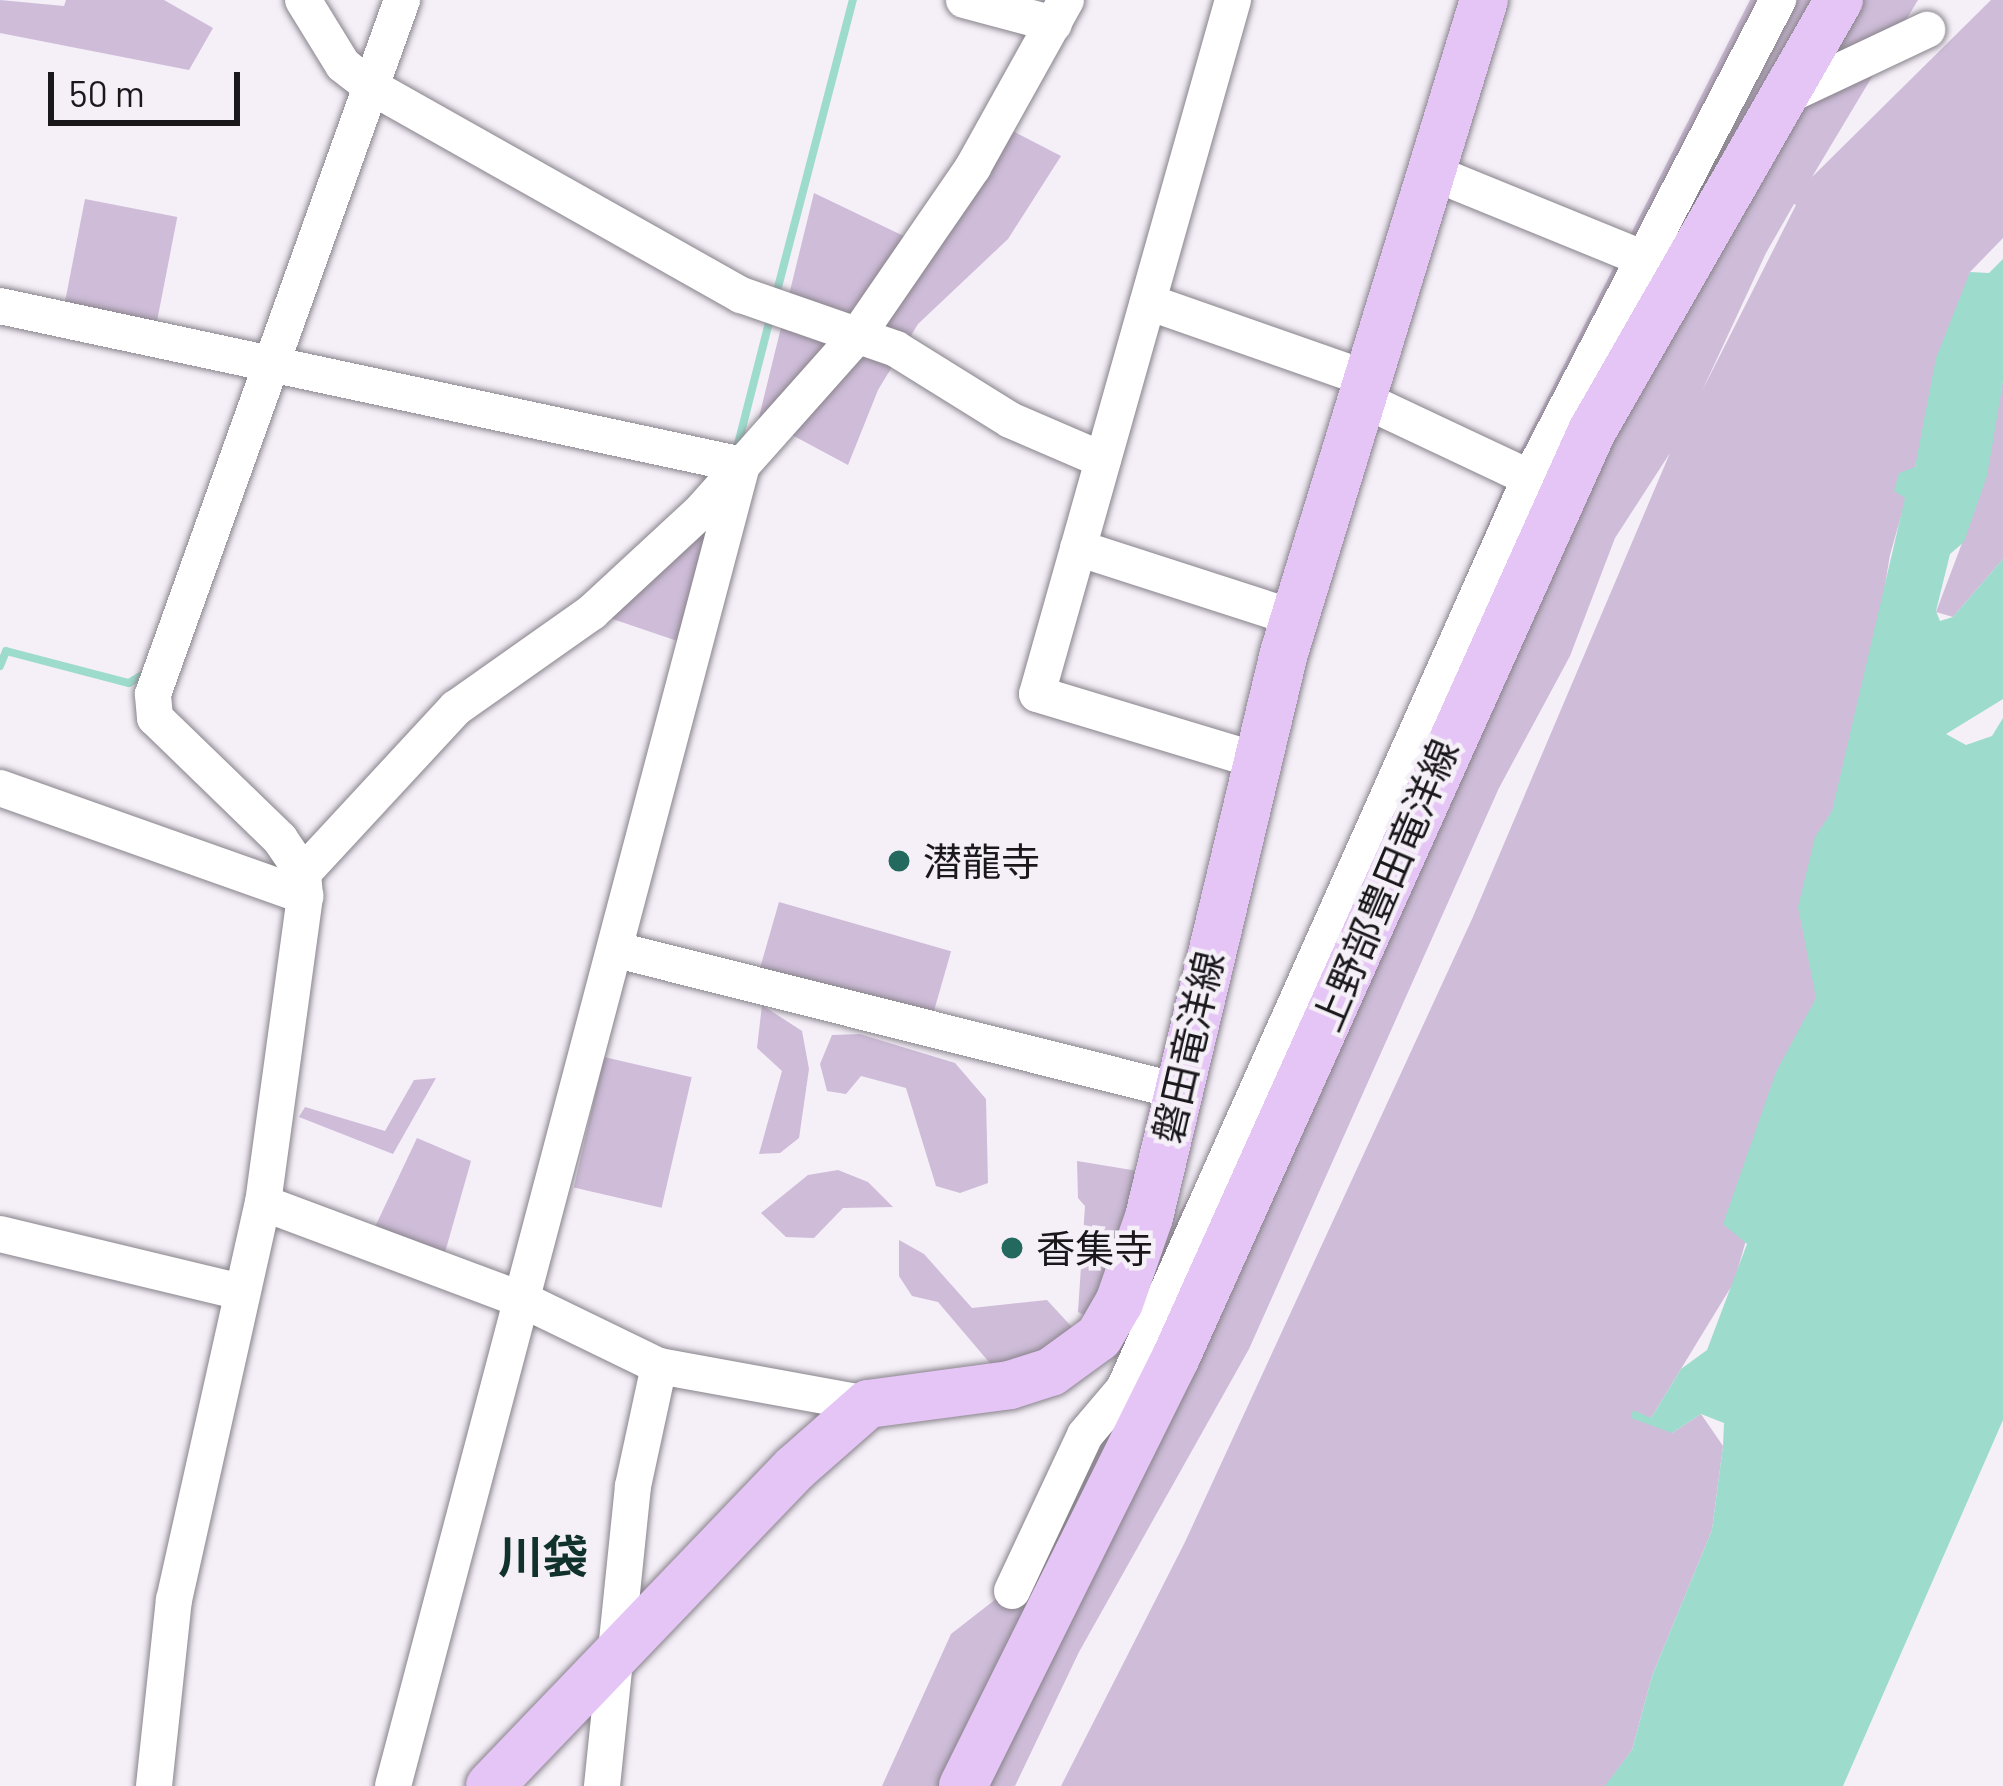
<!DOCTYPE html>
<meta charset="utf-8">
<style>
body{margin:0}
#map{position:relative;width:2003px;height:1786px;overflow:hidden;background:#f5eff8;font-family:Barlow,"Noto Sans JP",sans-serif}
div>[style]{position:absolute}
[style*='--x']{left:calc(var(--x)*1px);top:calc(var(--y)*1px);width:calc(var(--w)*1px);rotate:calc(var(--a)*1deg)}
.green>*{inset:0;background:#cebcd8;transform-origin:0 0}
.water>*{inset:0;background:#9ddbcd}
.stream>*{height:8px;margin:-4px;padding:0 4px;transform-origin:4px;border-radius:4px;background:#9ddbcd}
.roads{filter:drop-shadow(0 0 3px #88838b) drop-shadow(0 0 3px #88838b)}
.minor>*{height:36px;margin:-18px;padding:0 18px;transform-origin:18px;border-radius:18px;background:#fff}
.major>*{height:48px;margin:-24px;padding:0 24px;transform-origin:24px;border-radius:24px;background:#e5c5f5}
.dots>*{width:33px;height:33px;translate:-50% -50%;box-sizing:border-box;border:6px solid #f5eff8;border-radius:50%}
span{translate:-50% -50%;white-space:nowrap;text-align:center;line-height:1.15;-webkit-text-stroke:9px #f5eff8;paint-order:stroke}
.poi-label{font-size:39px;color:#1a181b}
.left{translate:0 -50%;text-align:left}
.street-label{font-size:39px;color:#1a181b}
.quarter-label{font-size:45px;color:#11322c;font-weight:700}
.scale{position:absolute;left:48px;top:72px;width:192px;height:54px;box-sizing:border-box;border:6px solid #1a181b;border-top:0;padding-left:15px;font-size:36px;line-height:42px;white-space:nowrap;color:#1a181b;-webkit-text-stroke:9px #f5eff8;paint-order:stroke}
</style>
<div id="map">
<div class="green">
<i style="clip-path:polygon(0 0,64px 6px,66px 0,164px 0,213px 28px,189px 70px,0 33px)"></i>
<i style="clip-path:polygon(evenodd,1750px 0,1918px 0,1812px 177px,1991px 0,2003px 0,2003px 238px,1970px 272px,1890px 555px,1816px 998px,1734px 1282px,1651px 1418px,1672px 1433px,1701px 1414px,1723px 1446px,1712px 1530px,1652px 1676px,1632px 1750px,1606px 1786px,1061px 1786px,1185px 1542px,1472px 919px,1670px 453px,1615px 538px,1570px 656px,1499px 788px,1249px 1349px,1079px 1652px,1015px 1786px,882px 1786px,951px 1634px,1001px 1595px,1091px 1428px,1181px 1210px,1239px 1116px,1511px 469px,1750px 0,1794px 204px,1796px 205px,1702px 391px,1766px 253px,1794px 204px)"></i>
<i style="clip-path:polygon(997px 123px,1061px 156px,1008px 239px,918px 324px,878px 390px,848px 465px,777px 427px,749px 458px,814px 193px,912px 240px)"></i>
<i style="left:85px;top:199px;width:94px;height:120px;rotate:11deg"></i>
<i style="clip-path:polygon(2003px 381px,2003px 559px,1953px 617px,1936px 612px,1978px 501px)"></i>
<i style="clip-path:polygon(738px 483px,695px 647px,592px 612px)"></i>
<i style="left:779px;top:902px;width:179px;height:75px;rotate:16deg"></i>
<i style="clip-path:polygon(762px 1005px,802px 1031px,809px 1069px,799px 1138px,780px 1153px,759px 1154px,782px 1071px,757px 1048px)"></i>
<i style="clip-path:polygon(860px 1034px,955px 1063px,986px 1099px,988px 1183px,960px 1193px,936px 1186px,906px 1088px,861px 1076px,846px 1094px,827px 1091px,820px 1064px,832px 1035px)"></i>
<i style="left:604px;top:1057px;width:90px;height:134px;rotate:13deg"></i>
<i style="clip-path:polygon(436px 1078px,393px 1154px,299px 1117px,305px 1107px,385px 1131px,414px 1080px)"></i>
<i style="clip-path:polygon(417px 1138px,471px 1161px,444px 1256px,374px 1229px)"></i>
<i style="clip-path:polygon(1077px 1161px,1144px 1172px,1097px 1322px,1078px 1312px,1085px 1206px,1078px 1198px)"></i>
<i style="clip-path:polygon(838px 1170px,868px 1182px,893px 1207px,843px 1208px,814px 1238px,786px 1237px,761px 1213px,808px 1175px)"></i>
<i style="clip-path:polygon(899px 1240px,924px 1254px,972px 1308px,1047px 1300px,1082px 1338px,994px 1368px,938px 1302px,912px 1296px,899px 1276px)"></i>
</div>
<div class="water">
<i style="clip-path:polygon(2003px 259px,2003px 381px,1987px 476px,1964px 542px,1950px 554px,1936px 611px,1940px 621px,1953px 617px,2003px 559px,2003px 699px,1946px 734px,1966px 745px,1992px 736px,2003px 718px,2003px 1420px,1843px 1786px,1605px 1786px,1632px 1750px,1652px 1676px,1712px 1530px,1723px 1446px,1724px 1423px,1701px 1414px,1672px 1433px,1631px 1418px,1633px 1410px,1651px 1418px,1681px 1369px,1707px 1350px,1747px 1244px,1723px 1224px,1776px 1072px,1816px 998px,1798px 907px,1815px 837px,1832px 811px,1905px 498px,1894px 491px,1899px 473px,1915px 467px,1936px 358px,1970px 272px,1989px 273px)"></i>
</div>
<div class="stream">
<i style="--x:776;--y:295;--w:305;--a:-75.4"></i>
<i style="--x:736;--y:452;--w:141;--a:-75.7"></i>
<i style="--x:0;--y:666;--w:16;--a:-68"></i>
<i style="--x:6;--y:651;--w:127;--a:14.6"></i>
<i style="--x:129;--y:683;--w:17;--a:-31"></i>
</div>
<div class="roads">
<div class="minor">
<i style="--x:303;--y:0;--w:76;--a:58.4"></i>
<i style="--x:343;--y:65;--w:34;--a:38"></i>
<i style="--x:370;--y:86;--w:426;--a:29.4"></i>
<i style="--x:741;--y:295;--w:164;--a:19.2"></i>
<i style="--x:896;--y:349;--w:134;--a:31.9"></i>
<i style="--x:1010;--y:420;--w:101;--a:23.3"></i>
<i style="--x:964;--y:0;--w:93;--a:14.9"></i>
<i style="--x:1233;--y:0;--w:721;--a:105.77"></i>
<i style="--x:1037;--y:694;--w:229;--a:16.8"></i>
<i style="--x:1778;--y:100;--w:165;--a:-25.2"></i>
<i style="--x:1431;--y:172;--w:230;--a:22.2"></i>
<i style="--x:1148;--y:302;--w:233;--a:19.3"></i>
<i style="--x:0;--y:306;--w:759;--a:12.09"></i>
<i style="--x:742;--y:465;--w:1366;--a:104.8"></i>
<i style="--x:1362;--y:399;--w:186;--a:25.2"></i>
<i style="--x:1078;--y:548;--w:228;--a:17.9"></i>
<i style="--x:0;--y:788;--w:324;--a:19.5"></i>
<i style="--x:303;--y:873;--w:225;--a:-47.2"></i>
<i style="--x:456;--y:708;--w:166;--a:-35.2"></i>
<i style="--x:592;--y:612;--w:150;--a:-42.8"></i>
<i style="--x:702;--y:510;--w:233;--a:-48.3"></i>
<i style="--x:857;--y:336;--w:205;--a:-55.5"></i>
<i style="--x:973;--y:167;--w:191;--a:-60.9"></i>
<i style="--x:617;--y:950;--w:578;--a:14.11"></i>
<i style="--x:263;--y:1203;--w:278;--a:20.5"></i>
<i style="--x:523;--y:1300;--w:151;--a:25.9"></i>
<i style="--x:659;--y:1366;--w:212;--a:10.3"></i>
<i style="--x:0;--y:1234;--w:248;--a:13.5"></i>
<i style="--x:1012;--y:1591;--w:172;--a:-64.9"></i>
<i style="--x:1085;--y:1435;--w:60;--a:-49.7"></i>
<i style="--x:1124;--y:1389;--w:997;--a:-65.98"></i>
<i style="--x:1530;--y:478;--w:539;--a:-62.58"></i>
<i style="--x:154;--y:1786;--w:187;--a:-83.9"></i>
<i style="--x:174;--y:1600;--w:407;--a:-77.4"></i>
<i style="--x:263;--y:1203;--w:310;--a:-82.2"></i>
<i style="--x:305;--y:896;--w:23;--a:-95"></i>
<i style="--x:303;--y:873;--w:41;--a:-124.1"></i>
<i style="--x:280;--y:839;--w:174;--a:-135.9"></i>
<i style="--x:155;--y:718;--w:24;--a:-95"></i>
<i style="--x:153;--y:694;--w:737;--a:-70.26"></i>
<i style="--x:602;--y:1786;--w:302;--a:-84.1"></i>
<i style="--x:633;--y:1486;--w:123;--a:-77.8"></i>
</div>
<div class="major">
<i style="--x:490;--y:1786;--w:439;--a:-46.2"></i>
<i style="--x:794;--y:1469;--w:98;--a:-41.3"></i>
<i style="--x:868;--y:1404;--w:143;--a:-7.6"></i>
<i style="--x:1010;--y:1385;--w:43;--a:-17.6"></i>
<i style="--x:1051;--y:1372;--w:59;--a:-36.1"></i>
<i style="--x:1099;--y:1337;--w:39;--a:-60"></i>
<i style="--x:1119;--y:1303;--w:91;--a:-70.8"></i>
<i style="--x:1149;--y:1217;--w:580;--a:-76.54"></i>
<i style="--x:1284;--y:653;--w:683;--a:-72.97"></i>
<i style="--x:963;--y:1786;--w:479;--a:-63.6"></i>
<i style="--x:1176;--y:1357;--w:1015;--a:-65.81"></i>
<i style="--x:1592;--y:431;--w:497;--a:-60.2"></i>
</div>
</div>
<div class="dots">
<i style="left:899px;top:861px;background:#23695d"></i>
<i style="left:1012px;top:1248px;background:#23695d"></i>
</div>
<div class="poi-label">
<span class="left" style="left:923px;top:861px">潜龍寺</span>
<span class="left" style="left:1036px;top:1248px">香集寺</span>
</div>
<div class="street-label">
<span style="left:1385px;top:885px;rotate:-67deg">上野部豊田竜洋線</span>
<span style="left:1188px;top:1047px;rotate:-77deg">磐田竜洋線</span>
</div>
<div class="quarter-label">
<span style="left:543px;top:1556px">川袋</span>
</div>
<div class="scale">50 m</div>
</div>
